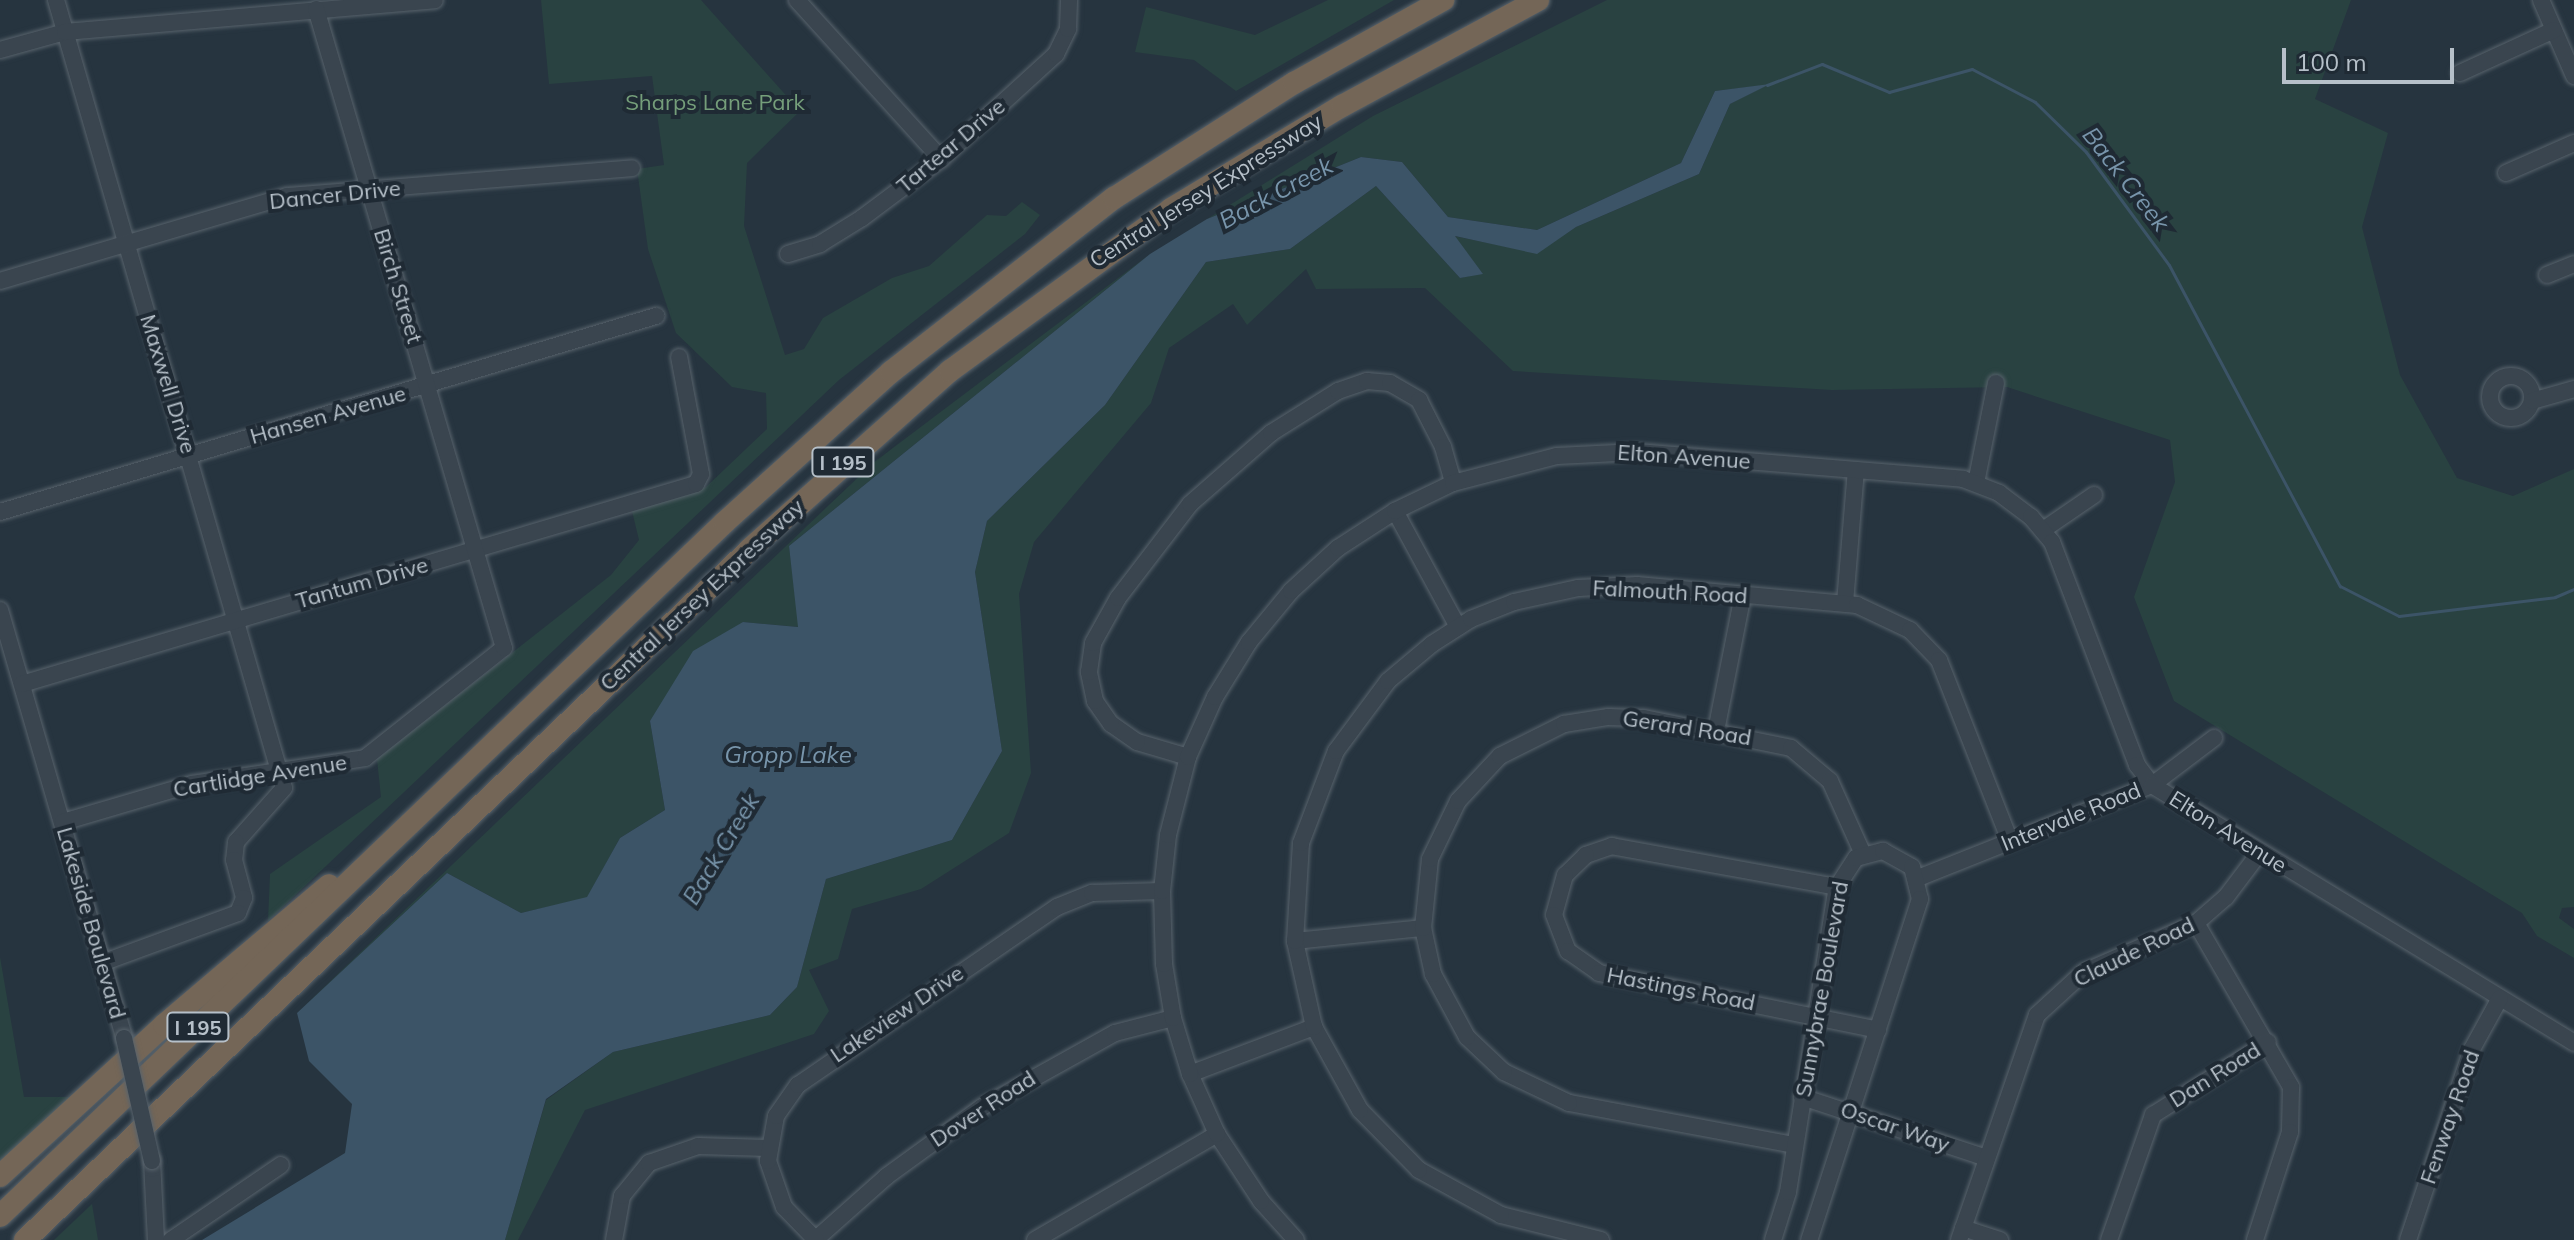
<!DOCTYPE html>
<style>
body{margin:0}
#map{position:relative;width:2574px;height:1240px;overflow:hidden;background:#26343f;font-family:Mulish,sans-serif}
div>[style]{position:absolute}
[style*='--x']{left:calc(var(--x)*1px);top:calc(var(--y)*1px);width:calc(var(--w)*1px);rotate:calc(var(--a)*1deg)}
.green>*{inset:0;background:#294241}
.water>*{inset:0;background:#3c5467}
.stream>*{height:3px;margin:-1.5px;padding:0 1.5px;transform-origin:1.5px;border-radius:1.5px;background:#3c5467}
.roads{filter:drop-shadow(0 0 2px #58636c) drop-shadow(0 0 2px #58636c)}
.minor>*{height:16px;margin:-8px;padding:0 8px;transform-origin:8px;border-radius:8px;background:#3a454f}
.minor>.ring{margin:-8px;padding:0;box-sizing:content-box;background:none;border:16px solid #3a454f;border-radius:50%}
.highway>*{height:22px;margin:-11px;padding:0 11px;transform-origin:11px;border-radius:11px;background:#746657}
.bridges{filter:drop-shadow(0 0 2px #58636c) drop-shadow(0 0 2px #58636c)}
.minor-bridge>*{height:16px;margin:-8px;padding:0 8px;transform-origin:8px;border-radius:8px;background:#3a454f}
span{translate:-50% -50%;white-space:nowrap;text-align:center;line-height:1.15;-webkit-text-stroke:8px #1f2a34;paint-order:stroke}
.shield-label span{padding:2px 6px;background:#1f2a34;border:2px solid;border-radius:6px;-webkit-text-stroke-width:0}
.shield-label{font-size:20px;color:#b6c0c9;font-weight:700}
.park-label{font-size:22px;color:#759e7a}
.street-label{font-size:22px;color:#b6c0c9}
.water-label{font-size:24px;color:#7895ab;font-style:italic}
.scale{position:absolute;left:2282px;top:48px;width:172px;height:36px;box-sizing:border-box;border:4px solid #b6c0c9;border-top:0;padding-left:10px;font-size:24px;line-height:28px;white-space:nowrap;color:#b6c0c9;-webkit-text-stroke:6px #1f2a34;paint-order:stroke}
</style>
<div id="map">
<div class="green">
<i style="clip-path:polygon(541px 0,701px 0,800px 111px,747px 163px,744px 226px,785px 355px,804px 349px,823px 318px,892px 278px,929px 266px,987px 215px,1006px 216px,1022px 202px,1040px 215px,1025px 234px,839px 380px,268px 921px,270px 874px,381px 797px,377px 759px,611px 575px,639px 540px,632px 511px,706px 487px,767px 429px,766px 393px,732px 387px,676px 333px,648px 249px,637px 169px,664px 165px,652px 76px,549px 84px)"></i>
<i style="clip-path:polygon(1328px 0,1394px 0,1236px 91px,1194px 60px,1135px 52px,1146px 7px,1255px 35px)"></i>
<i style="clip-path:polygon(1607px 0,2351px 0,2315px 99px,2388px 133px,2362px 227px,2400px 375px,2457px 478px,2513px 496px,2574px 469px,2574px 907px,2562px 908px,2559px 918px,2574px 929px,2574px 958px,2537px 936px,2522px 913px,2174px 701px,2134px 597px,2175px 482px,2170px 440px,2007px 387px,1832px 390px,1513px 371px,1425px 288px,1316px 289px,1306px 269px,1247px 325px,1233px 304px,1169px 348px,1151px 403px,1034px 542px,1019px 594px,1031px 773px,1009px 833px,921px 889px,852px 909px,838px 959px,809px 970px,829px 1011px,814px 1034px,585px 1110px,518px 1240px,505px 1240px,546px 1100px,613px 1052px,770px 1015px,797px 987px,826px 879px,952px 840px,1002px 751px,975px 572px,987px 521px,1105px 405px,1206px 262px,1290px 249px,1376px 186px,1460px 278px,1482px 273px,1454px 236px,1537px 253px,1576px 227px,1699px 174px,1730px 104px,1767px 85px,1715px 91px,1681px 163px,1537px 230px,1448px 217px,1402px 162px,1361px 157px,1207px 219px,1373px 116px)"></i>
<i style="clip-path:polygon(1150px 254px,789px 546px,799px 627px,743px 622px,650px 721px,665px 810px,620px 838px,587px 898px,521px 913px,447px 873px,297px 1013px,873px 463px)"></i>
<i style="clip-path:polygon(0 957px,24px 1097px,70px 1097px,0 1176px)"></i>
<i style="clip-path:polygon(92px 1204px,98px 1240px,54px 1240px)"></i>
</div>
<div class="water">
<i style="clip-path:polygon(1770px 84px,1730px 104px,1699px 174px,1576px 227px,1537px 254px,1455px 236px,1483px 274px,1460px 278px,1376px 186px,1290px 249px,1206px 262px,1105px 405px,987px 521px,975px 572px,1002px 751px,952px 840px,826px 879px,797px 987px,770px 1015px,613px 1052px,546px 1099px,505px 1240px,202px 1240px,345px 1153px,352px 1104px,309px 1061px,297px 1013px,447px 873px,521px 913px,587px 897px,620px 838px,665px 810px,650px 721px,693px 651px,743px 622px,798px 627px,789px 546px,1150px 254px,1207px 219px,1361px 157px,1402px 162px,1448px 217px,1537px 230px,1681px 163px,1715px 91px)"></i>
</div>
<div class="stream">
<i style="--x:1767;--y:85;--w:59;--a:-20.9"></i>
<i style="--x:1822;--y:64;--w:73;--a:22.7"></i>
<i style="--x:1889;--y:92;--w:86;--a:-15.5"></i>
<i style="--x:1972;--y:69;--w:71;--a:27.6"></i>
<i style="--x:2035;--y:102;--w:71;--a:44.4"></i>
<i style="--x:2086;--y:152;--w:140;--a:53.7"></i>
<i style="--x:2169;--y:265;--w:364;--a:62"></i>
<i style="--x:2340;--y:586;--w:66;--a:27"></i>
<i style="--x:2399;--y:616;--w:157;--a:-6.9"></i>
<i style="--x:2555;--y:597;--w:21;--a:-23"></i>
</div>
<div class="roads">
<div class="minor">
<i style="--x:56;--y:0;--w:820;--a:73.86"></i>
<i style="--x:284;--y:788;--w:72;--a:131.6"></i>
<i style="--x:236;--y:842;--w:18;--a:96"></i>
<i style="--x:234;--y:860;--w:39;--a:75"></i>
<i style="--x:244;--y:898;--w:16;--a:112"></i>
<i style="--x:238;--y:913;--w:143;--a:159.9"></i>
<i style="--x:797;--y:0;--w:215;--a:47.8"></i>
<i style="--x:2541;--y:0;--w:83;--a:66.5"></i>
<i style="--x:0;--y:50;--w:67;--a:-15.5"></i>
<i style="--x:65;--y:32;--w:371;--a:-4.9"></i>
<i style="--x:2460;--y:73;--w:103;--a:-24.6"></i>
<i style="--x:2506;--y:173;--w:74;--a:-23.8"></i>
<i style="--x:788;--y:254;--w:34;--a:-17"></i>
<i style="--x:820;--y:244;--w:49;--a:-31.8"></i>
<i style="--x:862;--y:218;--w:99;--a:-36.8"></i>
<i style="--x:941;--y:159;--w:156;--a:-42.4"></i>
<i style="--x:1056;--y:54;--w:28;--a:-64"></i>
<i style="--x:1068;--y:29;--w:29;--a:-88"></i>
<i style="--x:2547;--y:275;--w:29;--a:-22"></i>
<i style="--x:0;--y:281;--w:299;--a:-16.5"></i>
<i style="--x:287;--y:196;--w:346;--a:-4.6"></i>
<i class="ring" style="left:2490px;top:376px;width:26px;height:26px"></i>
<i style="--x:2532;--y:401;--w:44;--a:-15.9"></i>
<i style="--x:1976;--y:483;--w:102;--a:-78.7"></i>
<i style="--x:1395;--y:511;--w:132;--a:61.5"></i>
<i style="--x:0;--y:512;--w:685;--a:-16.64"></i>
<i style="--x:2043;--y:530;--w:62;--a:-34.5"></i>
<i style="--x:1845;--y:603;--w:133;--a:-85.3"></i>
<i style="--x:0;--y:610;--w:446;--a:73.8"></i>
<i style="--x:22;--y:684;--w:703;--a:-16.53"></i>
<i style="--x:696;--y:484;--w:11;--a:-63"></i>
<i style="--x:701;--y:474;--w:119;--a:-100.6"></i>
<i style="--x:1716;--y:731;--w:139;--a:-78.8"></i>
<i style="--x:1188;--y:757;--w:53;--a:-163.6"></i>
<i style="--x:1137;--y:742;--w:32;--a:-145"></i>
<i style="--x:1111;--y:724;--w:28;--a:-125"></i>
<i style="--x:1095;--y:701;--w:30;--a:-102"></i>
<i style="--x:1089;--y:672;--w:29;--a:-82"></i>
<i style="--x:1093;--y:643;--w:51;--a:-60.9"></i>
<i style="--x:1118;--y:598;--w:118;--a:-52.5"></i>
<i style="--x:1190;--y:504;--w:108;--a:-41.2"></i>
<i style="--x:1271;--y:433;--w:79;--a:-32.1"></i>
<i style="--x:1338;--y:391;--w:31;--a:-19"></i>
<i style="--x:1367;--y:381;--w:23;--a:5"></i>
<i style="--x:1390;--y:383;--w:34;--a:30"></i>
<i style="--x:1419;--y:400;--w:53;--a:62.9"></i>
<i style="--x:1443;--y:447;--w:37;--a:74"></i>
<i style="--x:63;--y:822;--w:134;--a:-16.4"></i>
<i style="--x:192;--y:784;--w:175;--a:-8.5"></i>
<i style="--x:365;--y:758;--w:177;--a:-38.4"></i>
<i style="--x:504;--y:648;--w:666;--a:-106.39"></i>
<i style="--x:1918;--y:878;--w:252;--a:-21.7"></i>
<i style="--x:2152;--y:785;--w:78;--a:-37.2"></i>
<i style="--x:1837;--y:887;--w:229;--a:-169.7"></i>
<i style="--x:1612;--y:846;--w:28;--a:161"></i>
<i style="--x:1586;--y:855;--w:29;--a:136"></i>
<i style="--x:1565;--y:875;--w:41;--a:105.4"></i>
<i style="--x:1554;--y:915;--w:39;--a:69"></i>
<i style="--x:1568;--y:951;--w:38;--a:35"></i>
<i style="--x:1599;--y:973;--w:285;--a:11.5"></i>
<i style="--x:2196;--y:923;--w:190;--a:59.9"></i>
<i style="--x:2291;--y:1087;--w:45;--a:91.3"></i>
<i style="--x:2290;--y:1132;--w:114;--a:108"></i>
<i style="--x:1295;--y:941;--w:129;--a:-5.8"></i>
<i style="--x:1190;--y:1074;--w:133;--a:-20.8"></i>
<i style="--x:1802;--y:1097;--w:194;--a:18.3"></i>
<i style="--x:1794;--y:1145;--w:229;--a:-169.4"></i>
<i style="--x:1569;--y:1103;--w:72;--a:-154.5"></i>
<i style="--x:1504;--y:1072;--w:51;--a:-136.6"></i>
<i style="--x:1467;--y:1037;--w:72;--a:-118.4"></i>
<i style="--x:1433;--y:974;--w:47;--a:-102.3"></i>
<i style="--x:1423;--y:928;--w:69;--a:-84.2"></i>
<i style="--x:1430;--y:859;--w:64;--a:-64.2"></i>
<i style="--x:1458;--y:801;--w:62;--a:-47"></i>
<i style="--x:1500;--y:756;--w:72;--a:-26.6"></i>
<i style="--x:1564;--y:724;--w:45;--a:-9"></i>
<i style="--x:1608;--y:717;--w:36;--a:2"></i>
<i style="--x:1644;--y:718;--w:150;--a:11.5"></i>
<i style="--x:1791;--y:748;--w:51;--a:40.2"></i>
<i style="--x:1830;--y:781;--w:80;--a:65.7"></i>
<i style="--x:152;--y:1161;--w:79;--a:87.1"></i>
<i style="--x:1963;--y:1228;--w:39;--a:18"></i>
<i style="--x:171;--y:1240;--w:133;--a:-34.3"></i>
<i style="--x:614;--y:1240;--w:45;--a:-79.7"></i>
<i style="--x:622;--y:1196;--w:43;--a:-50.7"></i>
<i style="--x:649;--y:1163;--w:52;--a:-19.1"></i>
<i style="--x:698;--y:1146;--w:70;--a:1.6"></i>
<i style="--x:815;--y:1240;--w:96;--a:-41.6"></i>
<i style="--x:887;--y:1176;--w:117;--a:-36"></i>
<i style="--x:982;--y:1107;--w:152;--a:-29.1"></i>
<i style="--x:1115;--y:1033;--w:60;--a:-14.5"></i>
<i style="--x:816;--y:1240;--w:46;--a:-134.1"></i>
<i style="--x:784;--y:1207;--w:49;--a:-109.2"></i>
<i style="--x:768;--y:1161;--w:46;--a:-79.9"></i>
<i style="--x:776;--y:1116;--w:38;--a:-55"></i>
<i style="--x:798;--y:1085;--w:314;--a:-34.5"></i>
<i style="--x:1057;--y:907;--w:38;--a:-22"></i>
<i style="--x:1092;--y:893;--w:70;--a:-1.6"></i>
<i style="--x:1035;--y:1240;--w:211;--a:-30.2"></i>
<i style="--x:1296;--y:1240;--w:52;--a:-131.9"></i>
<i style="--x:1261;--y:1201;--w:80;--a:-123.3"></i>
<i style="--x:1217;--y:1134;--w:66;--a:-114.2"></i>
<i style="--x:1190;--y:1074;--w:59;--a:-106.9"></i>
<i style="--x:1173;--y:1018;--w:55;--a:-99.5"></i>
<i style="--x:1164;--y:964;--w:73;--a:-91.6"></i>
<i style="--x:1162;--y:891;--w:56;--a:-83.9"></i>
<i style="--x:1168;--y:835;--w:81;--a:-75.6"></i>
<i style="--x:1188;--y:757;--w:66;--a:-65.8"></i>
<i style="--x:1215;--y:697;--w:65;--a:-58.3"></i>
<i style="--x:1249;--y:642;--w:66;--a:-50.5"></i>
<i style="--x:1291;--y:591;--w:64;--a:-42.5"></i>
<i style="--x:1338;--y:548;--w:68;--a:-33"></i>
<i style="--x:1395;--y:511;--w:64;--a:-25.8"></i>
<i style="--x:1453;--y:483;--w:107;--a:-14.6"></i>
<i style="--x:1557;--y:456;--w:80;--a:-2.9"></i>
<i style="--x:1637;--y:452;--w:327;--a:4.7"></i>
<i style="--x:1963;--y:479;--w:39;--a:21"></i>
<i style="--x:1999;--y:493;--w:40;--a:37"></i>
<i style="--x:2031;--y:517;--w:33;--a:50"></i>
<i style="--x:2052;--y:542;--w:239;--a:69.1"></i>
<i style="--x:2137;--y:765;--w:25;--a:53"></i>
<i style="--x:2152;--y:785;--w:495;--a:31.4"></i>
<i style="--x:1601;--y:1240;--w:103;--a:-166"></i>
<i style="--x:1501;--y:1215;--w:94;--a:-151.2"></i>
<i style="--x:1419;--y:1170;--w:84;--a:-134.5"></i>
<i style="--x:1360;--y:1110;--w:95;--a:-119"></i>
<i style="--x:1314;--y:1027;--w:88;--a:-102.5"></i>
<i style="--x:1295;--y:941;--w:98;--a:-86.5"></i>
<i style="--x:1301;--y:843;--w:98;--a:-69.2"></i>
<i style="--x:1336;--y:751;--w:87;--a:-53.4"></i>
<i style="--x:1388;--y:681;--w:57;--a:-40.1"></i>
<i style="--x:1432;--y:644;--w:46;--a:-32.7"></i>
<i style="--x:1471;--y:619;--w:46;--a:-21.6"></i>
<i style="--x:1514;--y:602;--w:66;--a:-12.3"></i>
<i style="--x:1578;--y:588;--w:59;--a:-2.9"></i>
<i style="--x:1637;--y:585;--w:221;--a:5.2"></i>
<i style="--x:1857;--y:605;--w:59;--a:25.3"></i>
<i style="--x:1910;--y:630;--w:42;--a:46"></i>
<i style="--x:1939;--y:660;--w:194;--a:68.6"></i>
<i style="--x:1773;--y:1240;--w:50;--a:-72.6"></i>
<i style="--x:1788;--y:1192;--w:309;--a:-80.9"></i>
<i style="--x:1837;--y:887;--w:35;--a:-57"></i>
<i style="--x:1856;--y:858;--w:28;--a:-15"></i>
<i style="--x:1883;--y:851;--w:33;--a:29"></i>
<i style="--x:1912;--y:867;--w:33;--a:76"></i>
<i style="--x:1920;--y:899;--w:359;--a:108"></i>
<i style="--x:1959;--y:1240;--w:238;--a:-70.9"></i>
<i style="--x:2037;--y:1015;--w:64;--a:-42.5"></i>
<i style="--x:2084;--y:972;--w:122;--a:-23.6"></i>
<i style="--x:2196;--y:923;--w:40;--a:-41"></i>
<i style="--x:2226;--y:897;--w:56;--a:-52.9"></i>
<i style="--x:2109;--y:1240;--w:133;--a:-70.6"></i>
<i style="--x:2153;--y:1115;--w:136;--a:-32.4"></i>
<i style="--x:2408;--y:1240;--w:201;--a:-71.5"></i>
<i style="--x:2472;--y:1049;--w:58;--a:-61.2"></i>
</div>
<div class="highway">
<i style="--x:0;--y:1176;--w:223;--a:-42.6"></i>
<i style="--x:164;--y:1025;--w:216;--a:-40.3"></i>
<i style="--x:0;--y:1216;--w:1004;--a:-43.75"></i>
<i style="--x:725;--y:522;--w:224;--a:-42.1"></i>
<i style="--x:891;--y:372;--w:283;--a:-38"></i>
<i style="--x:1114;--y:198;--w:214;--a:-32.6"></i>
<i style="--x:1294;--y:83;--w:171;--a:-29.1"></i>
<i style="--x:25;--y:1240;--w:1002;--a:-43.62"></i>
<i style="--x:750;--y:549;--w:268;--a:-41.7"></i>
<i style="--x:950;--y:371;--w:274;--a:-36.2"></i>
<i style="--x:1171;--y:209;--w:200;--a:-31.1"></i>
<i style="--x:1342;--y:106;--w:223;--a:-28.4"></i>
</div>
</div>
<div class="bridges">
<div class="minor-bridge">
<i style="--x:124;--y:1038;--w:126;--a:77.2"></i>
</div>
</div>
<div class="shield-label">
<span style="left:843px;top:462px">I 195</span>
<span style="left:198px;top:1027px">I 195</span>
</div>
<div class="park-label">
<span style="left:715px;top:103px">Sharps Lane Park</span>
</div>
<div class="street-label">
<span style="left:951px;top:146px;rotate:-40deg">Tartear Drive</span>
<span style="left:1206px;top:191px;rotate:-32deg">Central Jersey Expressway</span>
<span style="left:335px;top:195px;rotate:-6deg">Dancer Drive</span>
<span style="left:398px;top:286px;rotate:73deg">Birch Street</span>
<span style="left:168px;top:384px;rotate:73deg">Maxwell Drive</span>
<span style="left:328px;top:415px;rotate:-16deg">Hansen Avenue</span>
<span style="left:1684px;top:457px;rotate:4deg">Elton Avenue</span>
<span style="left:362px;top:583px;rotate:-16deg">Tantum Drive</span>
<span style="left:1670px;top:592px;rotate:3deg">Falmouth Road</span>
<span style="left:702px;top:595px;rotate:-43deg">Central Jersey Expressway</span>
<span style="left:1687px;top:728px;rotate:9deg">Gerard Road</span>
<span style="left:260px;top:776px;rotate:-9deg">Cartlidge Avenue</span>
<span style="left:2071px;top:817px;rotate:-22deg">Intervale Road</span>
<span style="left:2228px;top:832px;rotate:32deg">Elton Avenue</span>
<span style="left:91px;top:923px;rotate:74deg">Lakeside Boulevard</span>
<span style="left:2134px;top:952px;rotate:-26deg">Claude Road</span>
<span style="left:1681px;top:989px;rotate:11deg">Hastings Road</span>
<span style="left:1822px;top:989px;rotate:-80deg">Sunnybrae Boulevard</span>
<span style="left:897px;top:1014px;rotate:-34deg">Lakeview Drive</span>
<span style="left:2215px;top:1075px;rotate:-32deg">Dan Road</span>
<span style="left:983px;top:1109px;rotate:-33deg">Dover Road</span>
<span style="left:2450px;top:1117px;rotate:-71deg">Fenway Road</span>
<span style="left:1895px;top:1127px;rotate:19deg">Oscar Way</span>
</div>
<div class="water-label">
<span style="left:2126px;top:179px;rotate:52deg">Back Creek</span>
<span style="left:1276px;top:193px;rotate:-28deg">Back Creek</span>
<span style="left:788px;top:755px">Gropp Lake</span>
<span style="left:721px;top:849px;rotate:-59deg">Back Creek</span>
</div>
<div class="scale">100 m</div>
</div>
